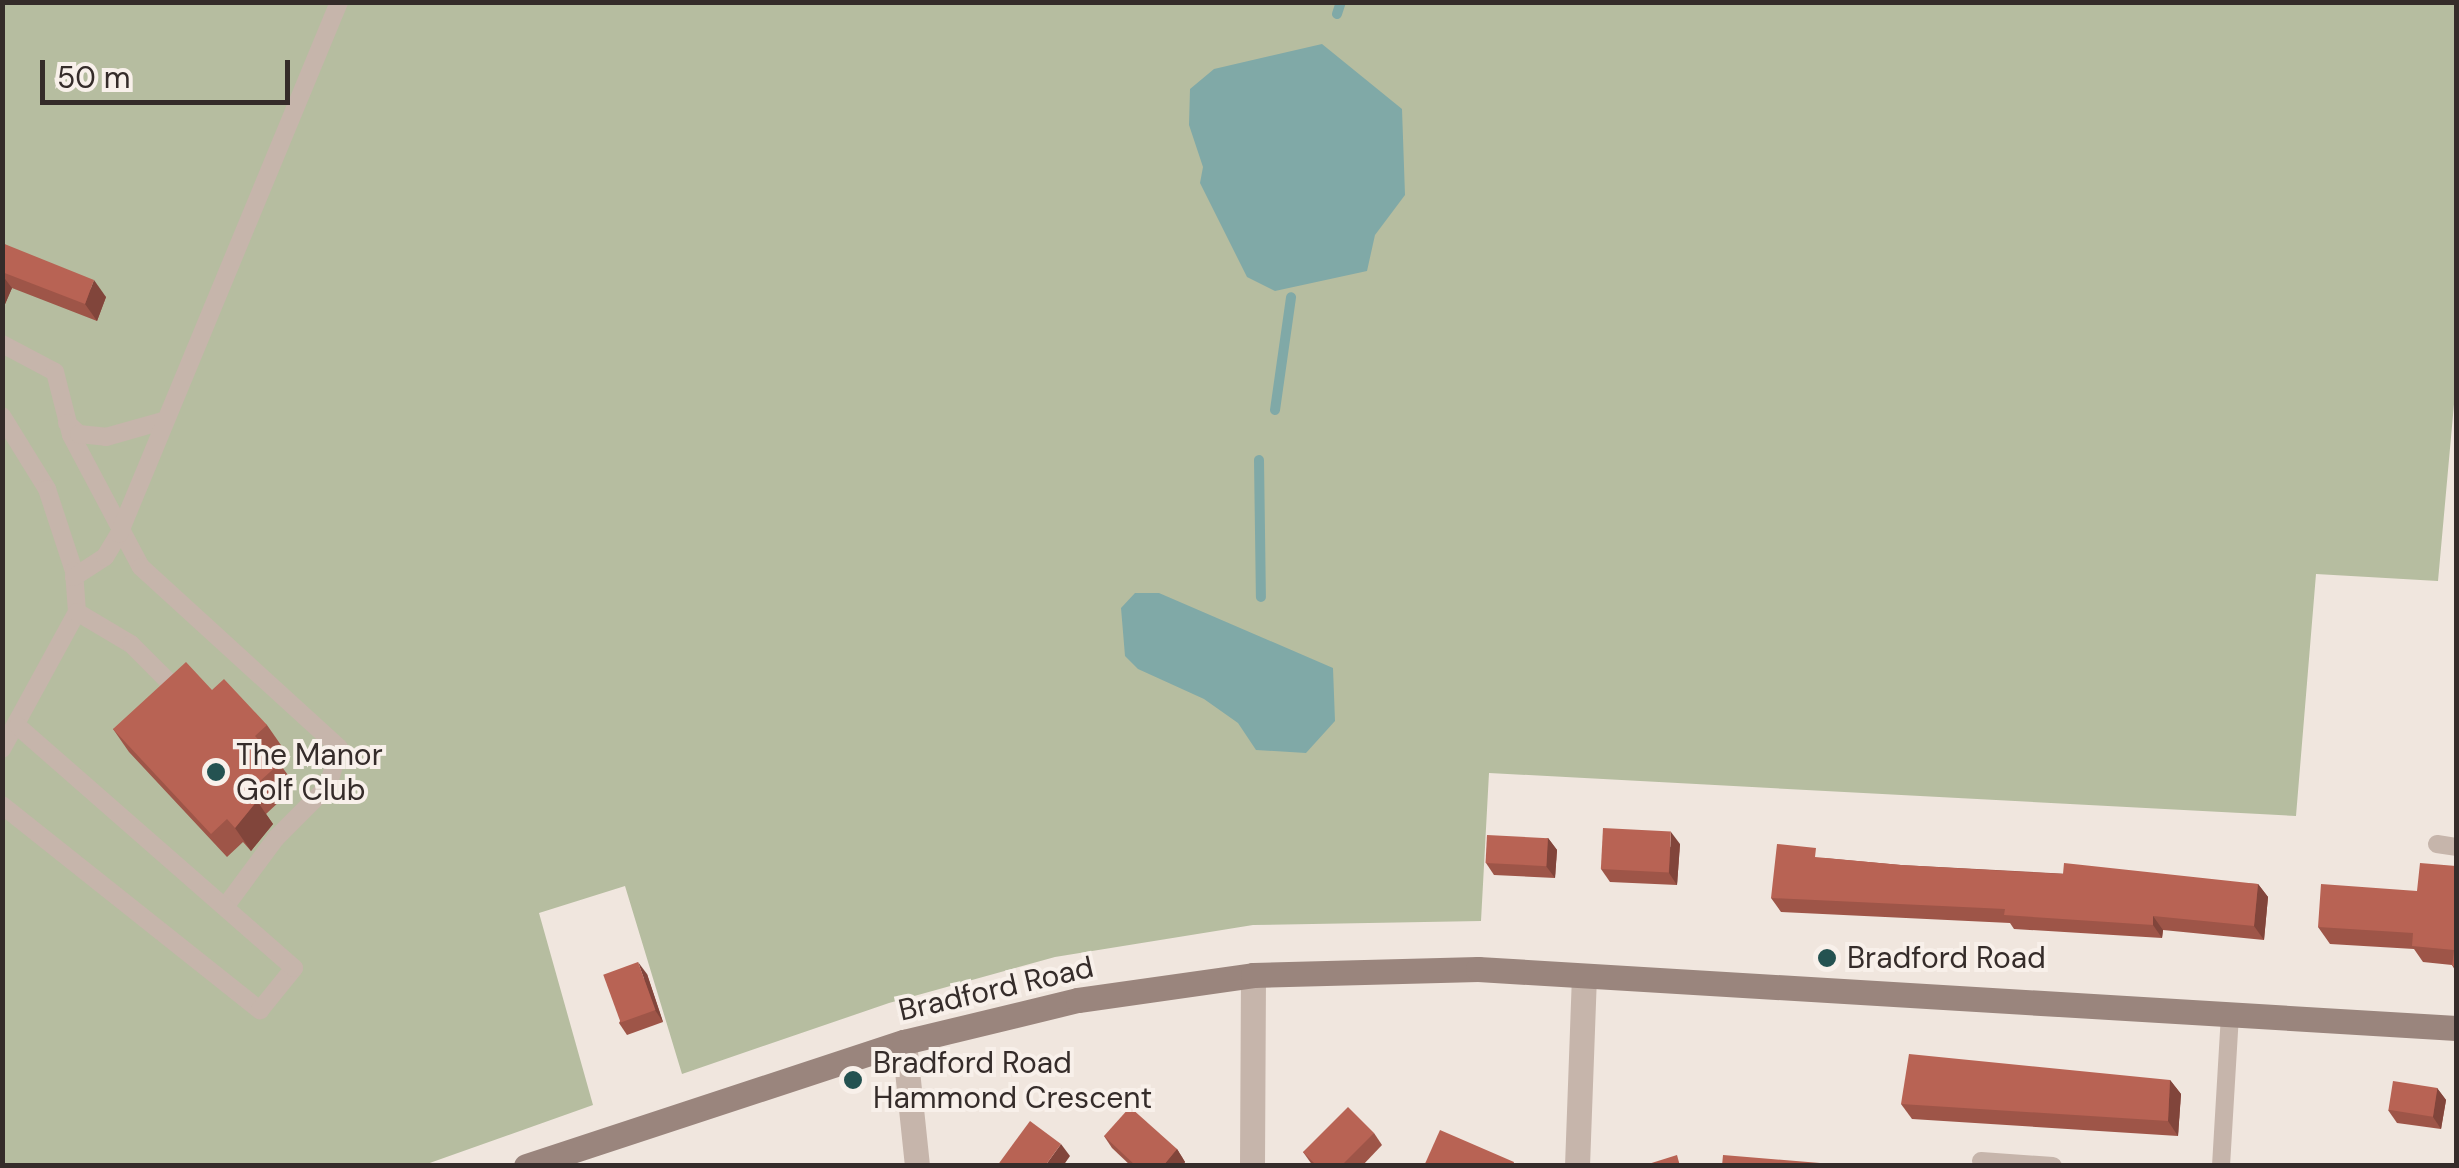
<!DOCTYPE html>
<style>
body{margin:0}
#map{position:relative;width:2459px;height:1168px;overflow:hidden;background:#f0e6de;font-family:"DM Sans",sans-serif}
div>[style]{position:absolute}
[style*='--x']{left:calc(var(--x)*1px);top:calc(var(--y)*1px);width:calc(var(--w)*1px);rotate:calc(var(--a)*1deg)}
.green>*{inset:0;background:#b6bda0}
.water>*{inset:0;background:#80a9a7}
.stream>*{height:10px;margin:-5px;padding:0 5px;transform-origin:5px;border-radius:5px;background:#80a9a7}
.lane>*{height:18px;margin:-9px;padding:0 9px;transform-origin:9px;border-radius:9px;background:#c6b5ab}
.street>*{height:25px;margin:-12.5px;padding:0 12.5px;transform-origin:12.5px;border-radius:12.5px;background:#c6b5ab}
.secondary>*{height:25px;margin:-12.5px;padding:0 12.5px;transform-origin:12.5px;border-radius:12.5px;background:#9a857d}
.wall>*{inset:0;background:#9e5548}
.shaded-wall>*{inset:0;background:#81453b}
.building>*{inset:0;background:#b86354;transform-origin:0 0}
.dots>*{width:28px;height:28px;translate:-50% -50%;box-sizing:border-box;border:5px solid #f8f0ea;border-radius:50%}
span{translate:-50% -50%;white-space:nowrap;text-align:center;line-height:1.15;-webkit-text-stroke:8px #f8f0ea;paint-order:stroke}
.poi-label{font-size:30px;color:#352c2a}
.left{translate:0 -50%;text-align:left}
.street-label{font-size:30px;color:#352c2a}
.frame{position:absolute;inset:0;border:5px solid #352c2a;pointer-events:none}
.scale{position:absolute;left:40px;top:60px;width:250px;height:45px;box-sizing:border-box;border:5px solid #352c2a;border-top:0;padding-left:12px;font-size:30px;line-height:35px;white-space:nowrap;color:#352c2a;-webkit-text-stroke:8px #f8f0ea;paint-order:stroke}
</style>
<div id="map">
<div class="green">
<i style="clip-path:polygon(2px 3px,2456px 3px,2456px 382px,2438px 581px,2316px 574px,2296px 816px,1489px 773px,1481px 921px,1253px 925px,1055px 957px,889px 1003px,682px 1074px,625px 886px,539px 913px,593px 1105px,424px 1165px,3px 1165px)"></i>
</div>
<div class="water">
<i style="clip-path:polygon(1322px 44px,1402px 109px,1405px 195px,1375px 235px,1367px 271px,1275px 291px,1247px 277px,1200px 183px,1203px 167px,1189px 125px,1190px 89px,1214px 69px)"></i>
<i style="clip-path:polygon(1135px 593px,1159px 593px,1333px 668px,1335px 721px,1306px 753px,1256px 750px,1238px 723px,1204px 699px,1138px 669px,1125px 656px,1121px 608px)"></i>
</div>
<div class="stream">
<i style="--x:1337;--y:14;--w:13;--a:-72"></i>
<i style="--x:1275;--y:410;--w:114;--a:-81.9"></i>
<i style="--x:1259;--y:460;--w:137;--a:89.2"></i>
</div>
<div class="lane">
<i style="--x:2;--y:344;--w:60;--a:27.8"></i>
<i style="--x:55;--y:372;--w:65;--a:75.7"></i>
<i style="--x:71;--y:435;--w:149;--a:62.1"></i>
<i style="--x:141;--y:567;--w:268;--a:42.4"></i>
<i style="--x:339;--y:748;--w:40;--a:106"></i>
<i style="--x:328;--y:786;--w:74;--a:135"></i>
<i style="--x:276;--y:838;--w:86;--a:126.5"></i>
<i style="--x:2;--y:416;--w:86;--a:58.3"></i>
<i style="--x:47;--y:489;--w:86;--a:71.8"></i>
<i style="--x:74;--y:571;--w:41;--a:85.8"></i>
<i style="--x:77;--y:612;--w:156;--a:118.7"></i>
<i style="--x:67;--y:423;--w:16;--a:43"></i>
<i style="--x:79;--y:434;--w:27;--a:6"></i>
<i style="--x:106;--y:437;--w:62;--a:-15.8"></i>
<i style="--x:74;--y:577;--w:37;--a:-33"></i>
<i style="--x:105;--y:557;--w:27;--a:-59"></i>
<i style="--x:119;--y:534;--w:576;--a:-67.53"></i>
<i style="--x:77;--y:612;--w:63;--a:30.7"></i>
<i style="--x:131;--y:644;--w:52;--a:45"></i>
<i style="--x:2;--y:805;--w:330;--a:38.5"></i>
<i style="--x:260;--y:1010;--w:54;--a:-51"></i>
<i style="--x:294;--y:968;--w:367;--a:-138.8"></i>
<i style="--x:2437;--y:844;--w:19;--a:9"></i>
<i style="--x:1981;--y:1161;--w:72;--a:4"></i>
<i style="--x:2221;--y:1166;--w:150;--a:-86.6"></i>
</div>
<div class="street">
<i style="--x:904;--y:1042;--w:125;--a:84"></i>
<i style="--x:1252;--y:1166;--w:191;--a:-89.7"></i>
<i style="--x:1577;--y:1166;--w:190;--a:-87.9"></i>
</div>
<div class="secondary">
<i style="--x:526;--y:1166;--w:398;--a:-18.2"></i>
<i style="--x:904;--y:1042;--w:179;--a:-13.6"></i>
<i style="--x:1078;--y:1000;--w:177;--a:-8.1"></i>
<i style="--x:1253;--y:975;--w:225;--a:-1.5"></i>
<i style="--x:1478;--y:969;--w:980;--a:3.45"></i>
</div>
<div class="wall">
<i style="clip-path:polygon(2px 243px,106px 297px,97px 321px,12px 288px,2px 311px)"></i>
<i style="clip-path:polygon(212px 690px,267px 725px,283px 748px,274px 756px,296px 786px,266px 814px,273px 824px,251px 851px,243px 842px,227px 857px,129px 752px,113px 729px)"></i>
<i style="clip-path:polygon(1548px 838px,1557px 850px,1555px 878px,1494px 875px,1486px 863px)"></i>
<i style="clip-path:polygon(1680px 844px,1677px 885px,1610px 882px,1601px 869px)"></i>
<i style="clip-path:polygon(1824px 858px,1901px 865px,2258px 884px,2268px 897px,2264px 940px,2163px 930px,2162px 938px,2014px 929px,2010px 923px,1781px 912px,1771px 898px)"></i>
<i style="clip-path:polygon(2456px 866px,2456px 972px,2452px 965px,2423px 962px,2414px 949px,2330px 944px,2318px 927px,2417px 891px)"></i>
<i style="clip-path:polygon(647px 974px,663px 1022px,627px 1035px,619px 1023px)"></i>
<i style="clip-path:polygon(2170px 1080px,2181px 1094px,2178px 1136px,1912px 1119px,1901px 1104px)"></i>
<i style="clip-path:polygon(2437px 1088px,2446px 1100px,2441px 1129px,2397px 1123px,2388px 1110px)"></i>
<i style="clip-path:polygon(1374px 1133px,1382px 1145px,1362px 1166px,1313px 1166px,1303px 1152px)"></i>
<i style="clip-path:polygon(1104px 1136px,1177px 1149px,1185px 1162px,1182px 1166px,1131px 1166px,1112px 1148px)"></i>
</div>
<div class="shaded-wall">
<i style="clip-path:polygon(2px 275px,12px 288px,2px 311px)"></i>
<i style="clip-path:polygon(94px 280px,106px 297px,97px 321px,85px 304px)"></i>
<i style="clip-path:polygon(257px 801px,273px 824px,251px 851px,235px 828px)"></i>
<i style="clip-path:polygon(1671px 832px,1680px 844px,1677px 885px,1669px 873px)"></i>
<i style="clip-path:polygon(1548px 838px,1557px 850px,1555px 878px,1546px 866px)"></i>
<i style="clip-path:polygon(2258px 884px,2268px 897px,2264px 940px,2254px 926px)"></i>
<i style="clip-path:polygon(2153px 916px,2163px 930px,2162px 938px,2153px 925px)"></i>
<i style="clip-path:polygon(638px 962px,647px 974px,663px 1022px,655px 1010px)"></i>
<i style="clip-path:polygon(2170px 1080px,2181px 1094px,2178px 1136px,2168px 1121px)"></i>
<i style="clip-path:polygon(2437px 1088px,2446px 1100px,2441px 1129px,2433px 1117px)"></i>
<i style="clip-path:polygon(1061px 1144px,1070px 1156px,1063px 1166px,1045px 1166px)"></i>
<i style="clip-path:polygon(1177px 1149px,1185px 1162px,1182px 1166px,1163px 1166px)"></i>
</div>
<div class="building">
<i style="clip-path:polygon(2px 243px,94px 280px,85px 304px,2px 272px)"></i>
<i style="clip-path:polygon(186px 662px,212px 690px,224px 679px,267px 725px,255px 736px,280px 763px,248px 792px,257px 801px,235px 828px,227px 819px,211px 834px,113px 729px)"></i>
<i style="left:1603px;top:828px;width:68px;height:41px;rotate:3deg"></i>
<i style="left:1487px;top:835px;width:61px;height:28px;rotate:3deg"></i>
<i style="clip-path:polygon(1777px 844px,1816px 848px,1815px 857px,1901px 865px,2063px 874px,2064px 863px,2258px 884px,2254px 926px,2153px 916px,2153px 925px,2004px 915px,2005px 909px,1771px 898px)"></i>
<i style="clip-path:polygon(2420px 863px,2456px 866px,2456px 966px,2452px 966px,2454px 950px,2412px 946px,2413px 933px,2318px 927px,2321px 884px,2417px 891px)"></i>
<i style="left:638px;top:962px;width:51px;height:37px;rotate:70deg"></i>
<i style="clip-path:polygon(1909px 1054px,2170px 1080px,2168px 1121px,1901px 1104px)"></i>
<i style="left:2393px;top:1081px;width:45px;height:29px;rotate:9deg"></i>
<i style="clip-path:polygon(1130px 1107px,1177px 1149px,1163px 1166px,1136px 1166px,1104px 1136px)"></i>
<i style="clip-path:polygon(1348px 1107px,1374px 1133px,1341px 1166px,1317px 1166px,1303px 1152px)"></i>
<i style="clip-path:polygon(1030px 1121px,1061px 1144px,1045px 1166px,997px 1166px)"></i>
<i style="clip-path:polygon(1440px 1130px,1514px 1162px,1513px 1166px,1424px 1166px)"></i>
<i style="clip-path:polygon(1677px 1155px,1680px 1166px,1642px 1166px)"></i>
<i style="clip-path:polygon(1723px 1155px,1856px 1166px,1722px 1166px)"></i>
</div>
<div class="dots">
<i style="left:216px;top:772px;background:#245251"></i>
<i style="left:1827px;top:958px;background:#245251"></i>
<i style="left:853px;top:1080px;background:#245251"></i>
</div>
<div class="poi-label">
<span class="left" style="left:236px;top:772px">The Manor<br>Golf Club</span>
<span class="left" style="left:1847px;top:958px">Bradford Road</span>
<span class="left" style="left:873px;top:1080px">Bradford Road<br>Hammond Crescent</span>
</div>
<div class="street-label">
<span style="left:996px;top:989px;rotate:-13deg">Bradford Road</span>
</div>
<div class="frame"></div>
<div class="scale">50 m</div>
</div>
